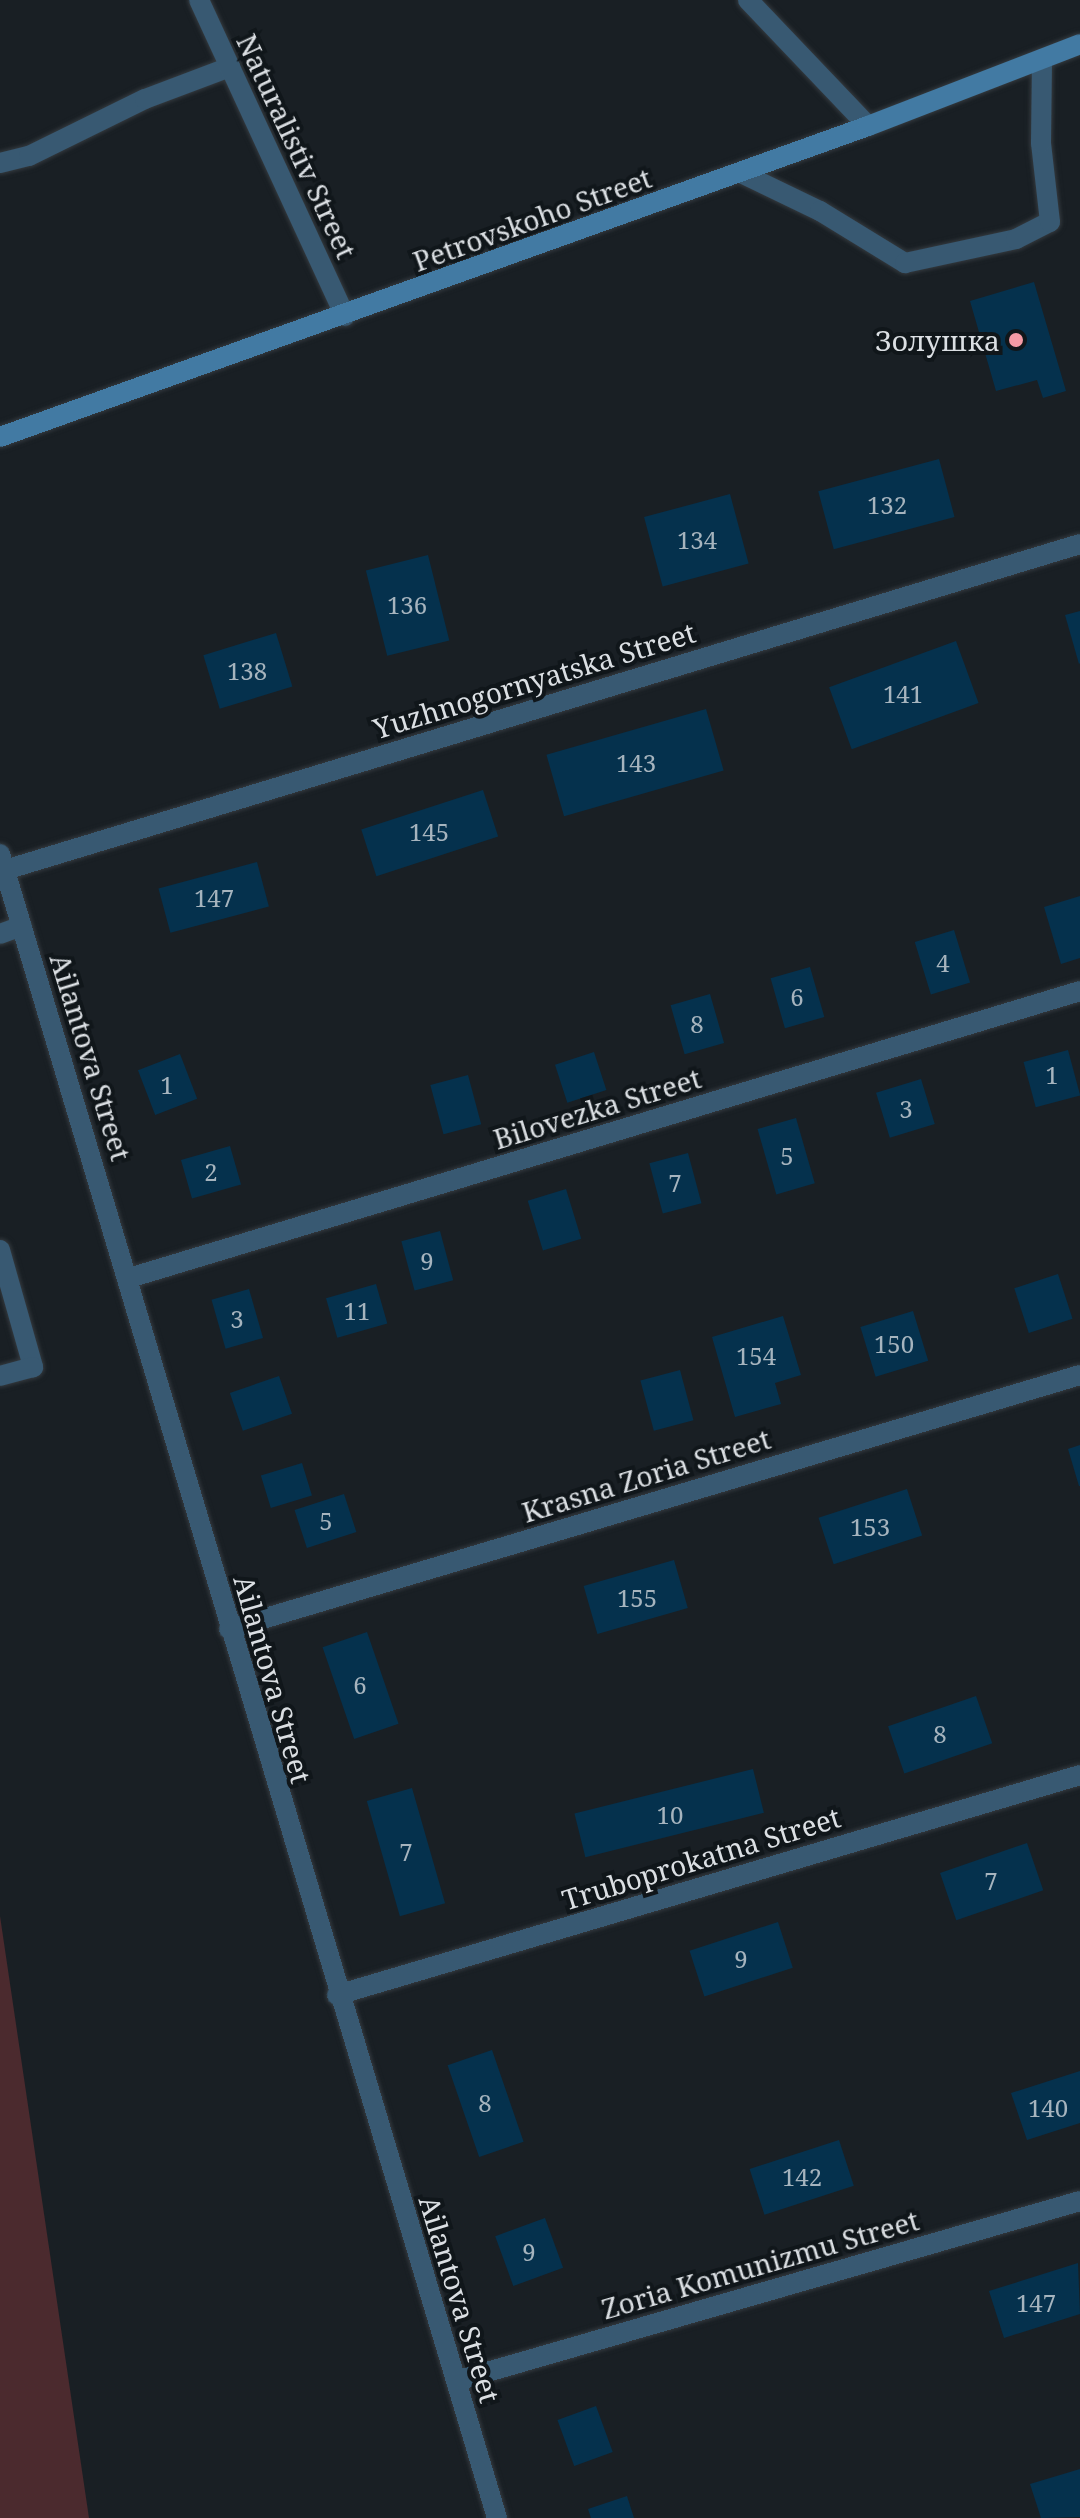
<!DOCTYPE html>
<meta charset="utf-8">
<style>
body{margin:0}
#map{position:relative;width:1080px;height:2518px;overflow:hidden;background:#191f24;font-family:"Noto Serif",serif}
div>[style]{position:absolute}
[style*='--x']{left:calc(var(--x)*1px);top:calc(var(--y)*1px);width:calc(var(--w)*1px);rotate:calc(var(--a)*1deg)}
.green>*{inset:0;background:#4b2a2e}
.building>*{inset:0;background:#05314d;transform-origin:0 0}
.roads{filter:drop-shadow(0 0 2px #343a3f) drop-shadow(0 0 2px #343a3f)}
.service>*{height:20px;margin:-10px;padding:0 10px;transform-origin:10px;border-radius:10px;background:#385972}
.minor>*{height:20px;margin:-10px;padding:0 10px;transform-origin:10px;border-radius:10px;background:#385972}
.tertiary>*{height:20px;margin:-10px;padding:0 10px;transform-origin:10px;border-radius:10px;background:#385972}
.secondary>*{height:20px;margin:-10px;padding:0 10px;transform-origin:10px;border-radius:10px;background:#427aa3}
.dots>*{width:22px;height:22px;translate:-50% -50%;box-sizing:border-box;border:4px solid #10161a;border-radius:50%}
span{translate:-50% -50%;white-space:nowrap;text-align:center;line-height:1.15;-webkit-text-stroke:8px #10161a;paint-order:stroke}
.number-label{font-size:24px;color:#a6b4be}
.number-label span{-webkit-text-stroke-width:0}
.street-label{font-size:28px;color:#dbdfe3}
.poi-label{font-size:28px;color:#dbdfe3}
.right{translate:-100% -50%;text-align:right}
</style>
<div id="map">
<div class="green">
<i style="clip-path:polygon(0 1916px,89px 2518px,0 2518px)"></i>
</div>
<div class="building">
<i style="clip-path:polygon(1034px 282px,1066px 391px,1043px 398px,1037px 380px,996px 391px,970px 301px)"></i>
<i style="left:939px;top:459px;width:60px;height:125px;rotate:75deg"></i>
<i style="left:730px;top:494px;width:72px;height:89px;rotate:75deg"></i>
<i style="left:428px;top:555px;width:88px;height:64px;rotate:76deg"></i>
<i style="clip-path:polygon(1080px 611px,1080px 663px,1079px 664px,1065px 615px)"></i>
<i style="left:276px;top:633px;width:56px;height:76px;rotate:73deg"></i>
<i style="left:956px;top:641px;width:66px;height:135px;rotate:70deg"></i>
<i style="left:706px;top:709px;width:64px;height:166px;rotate:74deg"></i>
<i style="left:483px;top:790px;width:49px;height:128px;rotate:72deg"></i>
<i style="left:257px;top:862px;width:46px;height:102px;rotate:75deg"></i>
<i style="clip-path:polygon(1080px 896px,1080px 958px,1061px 964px,1044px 907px)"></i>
<i style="left:954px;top:930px;width:55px;height:41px;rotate:73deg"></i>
<i style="left:810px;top:967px;width:52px;height:41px;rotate:74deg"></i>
<i style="left:710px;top:994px;width:51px;height:41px;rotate:74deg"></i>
<i style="left:1068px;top:1050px;width:47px;height:46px;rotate:75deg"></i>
<i style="left:594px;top:1052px;width:40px;height:41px;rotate:72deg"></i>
<i style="left:180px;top:1054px;width:48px;height:45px;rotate:69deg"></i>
<i style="left:468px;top:1075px;width:51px;height:39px;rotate:75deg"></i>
<i style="left:921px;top:1079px;width:47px;height:47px;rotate:73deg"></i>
<i style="left:796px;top:1118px;width:68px;height:40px;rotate:74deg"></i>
<i style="left:230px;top:1146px;width:40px;height:51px;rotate:74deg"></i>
<i style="left:688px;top:1153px;width:52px;height:40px;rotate:75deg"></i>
<i style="left:566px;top:1189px;width:52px;height:40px;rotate:73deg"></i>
<i style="left:440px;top:1231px;width:51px;height:40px;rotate:75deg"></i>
<i style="left:1058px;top:1274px;width:47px;height:46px;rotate:72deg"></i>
<i style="left:376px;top:1284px;width:41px;height:52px;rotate:74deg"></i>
<i style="left:249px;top:1289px;width:51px;height:39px;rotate:74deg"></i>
<i style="left:913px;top:1311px;width:52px;height:55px;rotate:73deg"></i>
<i style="clip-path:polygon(783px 1316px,801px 1375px,775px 1383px,781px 1404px,735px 1417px,712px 1337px)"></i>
<i style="left:680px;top:1370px;width:52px;height:41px;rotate:75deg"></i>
<i style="left:279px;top:1376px;width:40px;height:52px;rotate:71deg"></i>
<i style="clip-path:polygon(1080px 1445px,1080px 1486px,1079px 1486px,1068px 1449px)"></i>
<i style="left:302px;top:1463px;width:34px;height:43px;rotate:73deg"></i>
<i style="left:907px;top:1489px;width:49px;height:93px;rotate:72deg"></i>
<i style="left:344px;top:1494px;width:40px;height:52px;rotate:72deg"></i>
<i style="left:674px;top:1560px;width:50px;height:94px;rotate:74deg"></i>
<i style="left:367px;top:1632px;width:97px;height:47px;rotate:71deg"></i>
<i style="left:976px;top:1696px;width:50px;height:93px;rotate:71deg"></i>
<i style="left:753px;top:1769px;width:45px;height:184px;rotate:76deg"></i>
<i style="left:412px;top:1788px;width:120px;height:47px;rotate:74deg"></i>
<i style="left:1027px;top:1843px;width:50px;height:92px;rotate:71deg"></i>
<i style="left:778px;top:1922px;width:48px;height:93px;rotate:72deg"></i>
<i style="left:492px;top:2050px;width:97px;height:47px;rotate:71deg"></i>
<i style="clip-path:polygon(1080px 2071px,1080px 2123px,1027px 2140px,1011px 2093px)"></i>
<i style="left:839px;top:2140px;width:48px;height:94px;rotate:72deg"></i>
<i style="left:545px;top:2218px;width:53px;height:53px;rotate:70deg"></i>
<i style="clip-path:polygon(1078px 2263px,1080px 2314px,1004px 2338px,989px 2291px)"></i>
<i style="left:596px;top:2406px;width:49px;height:41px;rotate:70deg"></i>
<i style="clip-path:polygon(1080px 2469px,1080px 2517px,1041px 2518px,1030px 2484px)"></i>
<i style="clip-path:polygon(627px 2496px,634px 2518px,591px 2518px,588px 2509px)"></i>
</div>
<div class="roads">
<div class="service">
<i style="--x:748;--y:0;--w:174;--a:46.4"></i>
<i style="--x:0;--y:163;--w:30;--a:-14"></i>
<i style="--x:29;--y:156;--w:129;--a:-26.2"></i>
<i style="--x:145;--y:99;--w:91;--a:-20.6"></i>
<i style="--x:741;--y:173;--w:88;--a:25.7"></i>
<i style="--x:820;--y:211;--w:100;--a:31.5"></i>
<i style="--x:905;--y:263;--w:114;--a:-12.2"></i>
<i style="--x:1016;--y:239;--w:38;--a:-27"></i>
<i style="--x:1050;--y:222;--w:80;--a:-96.5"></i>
<i style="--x:1041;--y:143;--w:84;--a:-89.3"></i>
<i style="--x:0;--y:934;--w:23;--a:-20"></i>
<i style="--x:0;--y:1250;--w:122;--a:74.2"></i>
<i style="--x:33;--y:1367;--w:34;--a:165"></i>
</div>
<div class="minor">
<i style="--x:5;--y:870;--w:1123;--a:-16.87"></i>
<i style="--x:129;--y:1278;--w:993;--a:-16.79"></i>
<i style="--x:229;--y:1629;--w:888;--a:-16.62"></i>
<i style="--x:337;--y:1995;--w:775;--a:-16.49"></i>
<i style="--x:456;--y:2381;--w:649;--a:-16.09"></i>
</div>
<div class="tertiary">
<i style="--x:199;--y:0;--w:348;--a:65.2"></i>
<i style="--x:0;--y:854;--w:1737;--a:73.37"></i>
</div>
<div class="secondary">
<i style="--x:0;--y:437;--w:922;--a:-19.71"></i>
<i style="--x:868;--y:126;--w:227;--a:-21.1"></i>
</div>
</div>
<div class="dots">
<i style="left:1016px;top:340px;background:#f49aa5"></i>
</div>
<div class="number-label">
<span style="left:887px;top:505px">132</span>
<span style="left:697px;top:540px">134</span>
<span style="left:407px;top:605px">136</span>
<span style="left:247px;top:671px">138</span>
<span style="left:903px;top:694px">141</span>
<span style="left:636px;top:763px">143</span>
<span style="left:429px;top:832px">145</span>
<span style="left:214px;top:898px">147</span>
<span style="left:943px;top:963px">4</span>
<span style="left:797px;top:997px">6</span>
<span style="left:697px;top:1024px">8</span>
<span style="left:1052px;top:1075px">1</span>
<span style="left:167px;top:1085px">1</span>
<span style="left:906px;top:1109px">3</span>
<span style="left:787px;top:1156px">5</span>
<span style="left:211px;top:1172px">2</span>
<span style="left:675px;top:1183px">7</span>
<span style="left:427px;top:1261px">9</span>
<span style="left:357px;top:1311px">11</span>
<span style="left:237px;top:1319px">3</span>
<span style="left:894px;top:1344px">150</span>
<span style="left:756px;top:1356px">154</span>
<span style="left:326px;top:1521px">5</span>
<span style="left:870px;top:1527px">153</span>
<span style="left:637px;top:1598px">155</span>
<span style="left:360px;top:1685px">6</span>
<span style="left:940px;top:1734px">8</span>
<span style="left:670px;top:1815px">10</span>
<span style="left:406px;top:1852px">7</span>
<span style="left:991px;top:1881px">7</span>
<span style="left:741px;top:1959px">9</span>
<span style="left:485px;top:2103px">8</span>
<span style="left:1048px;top:2108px">140</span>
<span style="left:802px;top:2177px">142</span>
<span style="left:529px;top:2252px">9</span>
<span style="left:1036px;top:2303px">147</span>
</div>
<div class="street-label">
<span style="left:297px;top:146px;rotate:65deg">Naturalistiv Street</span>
<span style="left:532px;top:219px;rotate:-20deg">Petrovskoho Street</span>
<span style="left:534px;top:680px;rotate:-17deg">Yuzhnogornyatska Street</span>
<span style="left:91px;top:1057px;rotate:73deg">Ailantova Street</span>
<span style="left:597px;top:1108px;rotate:-17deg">Bilovezka Street</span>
<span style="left:646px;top:1475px;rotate:-17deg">Krasna Zoria Street</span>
<span style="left:273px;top:1679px;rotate:74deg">Ailantova Street</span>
<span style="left:701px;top:1858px;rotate:-17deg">Truboprokatna Street</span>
<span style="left:760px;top:2264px;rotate:-16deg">Zoria Komunizmu Street</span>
<span style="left:460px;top:2299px;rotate:73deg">Ailantova Street</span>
</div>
<div class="poi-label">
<span class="right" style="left:1000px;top:340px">Золушка</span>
</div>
</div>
